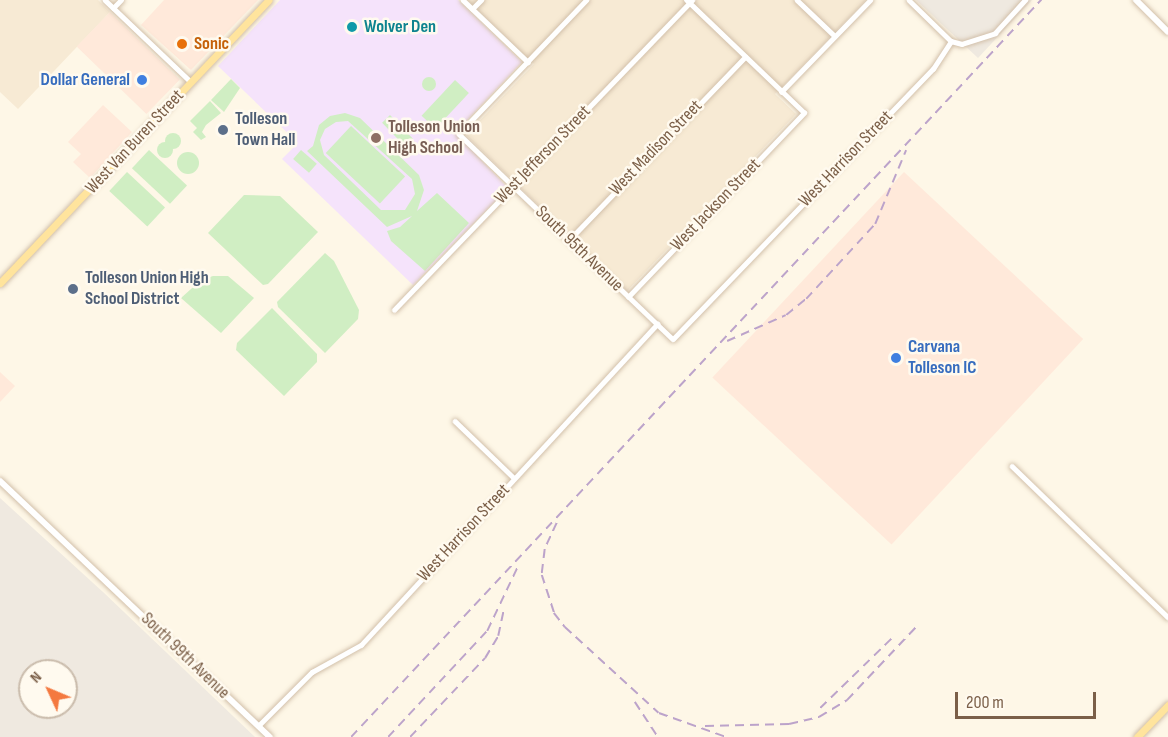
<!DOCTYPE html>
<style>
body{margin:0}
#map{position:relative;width:1168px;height:737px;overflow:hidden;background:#fef7e7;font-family:"Sofia Sans Condensed",sans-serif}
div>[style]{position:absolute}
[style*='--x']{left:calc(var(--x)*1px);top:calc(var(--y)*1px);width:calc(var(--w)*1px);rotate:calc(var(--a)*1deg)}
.residential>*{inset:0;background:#f7ead4}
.commercial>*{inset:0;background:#ffe9da;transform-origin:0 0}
.industrial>*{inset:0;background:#efe9e0}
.education>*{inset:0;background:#f5e3fb}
.green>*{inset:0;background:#d0eec3;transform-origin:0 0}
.round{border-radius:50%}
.roads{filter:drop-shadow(0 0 2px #d2c0aa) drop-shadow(0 0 2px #d2c0aa)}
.street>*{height:4.5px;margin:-2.25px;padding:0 2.25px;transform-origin:2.25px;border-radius:2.25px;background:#fff}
.secondary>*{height:6px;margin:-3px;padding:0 3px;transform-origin:3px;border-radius:3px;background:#fff}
.primary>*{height:7px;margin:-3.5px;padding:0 3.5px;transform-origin:3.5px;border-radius:3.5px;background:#ffe49d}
.rail>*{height:1.5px;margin-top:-0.75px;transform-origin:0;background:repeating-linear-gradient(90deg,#bca3ca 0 9px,transparent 0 15px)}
.dots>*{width:16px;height:16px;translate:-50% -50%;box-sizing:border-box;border:3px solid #fffaef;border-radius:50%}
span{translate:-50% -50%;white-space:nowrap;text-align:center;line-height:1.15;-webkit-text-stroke:5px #fffaef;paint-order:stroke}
.culture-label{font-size:18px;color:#0d838f;font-weight:700}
.left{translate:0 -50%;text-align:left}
.food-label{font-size:18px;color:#c56008;font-weight:700}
.shop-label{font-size:18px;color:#366cbe;font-weight:700}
.right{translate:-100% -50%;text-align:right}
.service-label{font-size:18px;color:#4e5e75;font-weight:700}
.education-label{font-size:18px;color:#785e54;font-weight:700}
.street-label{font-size:18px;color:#7b5f48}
.north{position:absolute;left:18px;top:659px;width:60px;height:60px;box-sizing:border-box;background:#fffaef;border:2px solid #cabcac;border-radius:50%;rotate:314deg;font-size:16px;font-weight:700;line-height:24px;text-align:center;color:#7b5f48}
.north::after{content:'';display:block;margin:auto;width:21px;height:27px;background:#f47940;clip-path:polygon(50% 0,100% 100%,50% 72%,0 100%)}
.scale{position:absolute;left:955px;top:692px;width:141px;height:27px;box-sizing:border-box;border:3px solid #7b5f48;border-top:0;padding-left:8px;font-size:18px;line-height:21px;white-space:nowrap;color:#7b5f48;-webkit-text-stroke:4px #fffaef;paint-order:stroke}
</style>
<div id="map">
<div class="residential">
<i style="clip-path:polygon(0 0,98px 0,110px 12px,18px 109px,0 92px)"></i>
<i style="clip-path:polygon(467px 0,866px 0,775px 94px,796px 114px,627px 291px,466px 135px,534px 64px)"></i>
</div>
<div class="commercial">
<i style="clip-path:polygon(164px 0,258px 0,191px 70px,141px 25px)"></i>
<i style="left:110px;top:12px;width:97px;height:48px;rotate:44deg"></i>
<i style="clip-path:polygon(103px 105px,132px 132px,90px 178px,73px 162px,81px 154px,68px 142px)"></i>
<i style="left:904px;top:172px;width:245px;height:281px;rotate:43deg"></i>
<i style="clip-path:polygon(0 372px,15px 386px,0 402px)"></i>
</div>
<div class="industrial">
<i style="clip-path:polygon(916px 0,1032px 0,978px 58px)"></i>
<i style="clip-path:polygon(evenodd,0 498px,103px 592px,255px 737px,0 737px,0 498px,30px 671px,66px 671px,66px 707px,30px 707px,30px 671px)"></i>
</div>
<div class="education">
<i style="clip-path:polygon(280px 0,458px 0,522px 62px,455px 133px,508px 188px,413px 285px,282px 159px,298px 143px,218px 66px)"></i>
</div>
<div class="green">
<i class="round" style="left:422px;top:77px;width:14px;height:14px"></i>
<i style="clip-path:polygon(231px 79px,240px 88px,224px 112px,211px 100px)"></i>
<i style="left:455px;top:80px;width:19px;height:49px;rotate:43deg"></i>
<i style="clip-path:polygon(210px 101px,221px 113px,206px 125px,202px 132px,206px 137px,201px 140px,193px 132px,197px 128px,190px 121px)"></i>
<i style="clip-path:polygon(evenodd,345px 113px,360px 118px,419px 175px,424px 190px,417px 211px,437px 193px,469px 223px,425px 271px,391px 241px,387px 231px,400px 227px,412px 216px,387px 227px,307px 151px,313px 146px,319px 125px,330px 116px,345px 113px,348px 121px,412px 179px,415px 194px,405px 210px,381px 210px,324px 155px,320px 140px,325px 129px,336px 122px,348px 121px)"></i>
<i style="left:390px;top:115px;width:33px;height:11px;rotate:46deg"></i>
<i style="left:351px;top:126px;width:74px;height:37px;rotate:43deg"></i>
<i class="round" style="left:165px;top:133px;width:16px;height:16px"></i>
<i class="round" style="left:157px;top:142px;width:16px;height:16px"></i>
<i style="left:149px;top:150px;width:52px;height:25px;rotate:43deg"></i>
<i style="left:301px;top:150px;width:21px;height:12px;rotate:41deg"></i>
<i class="round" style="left:177px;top:152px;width:22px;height:22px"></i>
<i style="left:127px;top:172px;width:52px;height:26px;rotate:43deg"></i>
<i style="clip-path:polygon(244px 195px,280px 196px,318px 232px,268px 284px,263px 285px,208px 233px)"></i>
<i style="clip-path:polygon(325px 253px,334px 261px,359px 310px,358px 319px,325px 353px,278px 307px,277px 302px)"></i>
<i style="clip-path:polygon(213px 276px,228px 276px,254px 298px,221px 333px,181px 298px,201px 280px)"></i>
<i style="clip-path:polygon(272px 308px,317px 354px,317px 362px,284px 396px,236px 350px,237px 343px)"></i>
</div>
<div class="roads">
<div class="street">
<i style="--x:105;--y:0;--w:119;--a:43.6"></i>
<i style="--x:463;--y:0;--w:90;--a:43.6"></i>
<i style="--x:587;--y:0;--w:185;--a:133.7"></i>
<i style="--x:459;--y:134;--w:296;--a:43.8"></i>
<i style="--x:673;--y:339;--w:375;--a:-46.1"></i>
<i style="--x:933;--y:69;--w:33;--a:-57"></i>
<i style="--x:797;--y:0;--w:52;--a:43.5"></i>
<i style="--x:909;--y:0;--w:59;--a:44.3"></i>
<i style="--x:951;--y:41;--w:11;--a:15"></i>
<i style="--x:962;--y:44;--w:35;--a:-18"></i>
<i style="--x:995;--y:33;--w:45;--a:-47.7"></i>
<i style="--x:113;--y:8;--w:11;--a:-45"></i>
<i style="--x:472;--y:9;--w:13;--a:-45"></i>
<i style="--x:781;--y:92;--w:128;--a:-45.9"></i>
<i style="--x:569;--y:240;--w:254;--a:-46.1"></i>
<i style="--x:628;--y:297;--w:255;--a:-46.3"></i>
<i style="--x:804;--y:113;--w:163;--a:-136.2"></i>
<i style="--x:394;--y:310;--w:430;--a:-46.1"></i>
<i style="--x:455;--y:421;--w:82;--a:44"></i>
<i style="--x:1012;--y:466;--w:217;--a:44.1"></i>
<i style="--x:258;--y:726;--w:76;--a:-45"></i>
<i style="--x:312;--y:672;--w:56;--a:-28.9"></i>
<i style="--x:361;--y:645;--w:437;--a:-47.3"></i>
</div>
<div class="secondary">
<i style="--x:1136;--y:0;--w:45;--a:45"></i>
<i style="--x:0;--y:481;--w:372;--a:43.5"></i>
</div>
<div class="primary">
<i style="--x:0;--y:283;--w:390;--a:-46.5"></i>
<i style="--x:1137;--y:737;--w:45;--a:-45.9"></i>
</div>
</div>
<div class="rail">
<i style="--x:727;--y:341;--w:64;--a:-23.8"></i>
<i style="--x:786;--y:315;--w:26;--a:-39"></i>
<i style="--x:806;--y:299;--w:102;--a:-47.4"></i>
<i style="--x:875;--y:224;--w:80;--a:-67.3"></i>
<i style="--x:557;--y:523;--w:29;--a:115"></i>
<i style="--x:545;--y:549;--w:26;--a:97"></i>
<i style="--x:542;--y:575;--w:40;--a:72"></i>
<i style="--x:554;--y:613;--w:18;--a:52"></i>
<i style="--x:565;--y:627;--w:127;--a:42.5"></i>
<i style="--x:659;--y:713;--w:71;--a:19.7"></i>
<i style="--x:635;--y:702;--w:42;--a:56.7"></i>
<i style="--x:820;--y:708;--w:103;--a:-44.2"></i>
<i style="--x:705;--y:726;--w:84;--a:-1.4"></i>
<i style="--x:789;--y:724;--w:31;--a:-13"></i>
<i style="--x:819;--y:717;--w:33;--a:-31"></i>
<i style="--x:847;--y:700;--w:102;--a:-46.6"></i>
<i style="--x:351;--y:737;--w:1010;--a:-46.89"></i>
<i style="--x:388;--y:737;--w:145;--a:-47"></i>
<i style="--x:487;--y:631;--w:72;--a:-64.5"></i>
<i style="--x:410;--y:737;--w:109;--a:-46.5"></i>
<i style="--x:485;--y:658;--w:26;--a:-59"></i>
<i style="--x:498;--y:636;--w:29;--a:-78"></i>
</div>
<div class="dots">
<i style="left:352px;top:27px;background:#0f9aa8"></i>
<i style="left:182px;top:44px;background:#e8710a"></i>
<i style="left:142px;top:80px;background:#3f7fe0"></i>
<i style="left:223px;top:130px;background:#5c6f8a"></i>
<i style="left:376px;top:138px;background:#8d6e63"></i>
<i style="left:73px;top:289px;background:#5c6f8a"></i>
<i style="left:896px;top:358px;background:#3f7fe0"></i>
</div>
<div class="culture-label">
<span class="left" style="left:364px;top:27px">Wolver Den</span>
</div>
<div class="food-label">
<span class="left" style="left:194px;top:44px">Sonic</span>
</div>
<div class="shop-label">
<span class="right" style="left:130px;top:80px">Dollar General</span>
<span class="left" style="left:908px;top:358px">Carvana<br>Tolleson IC</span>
</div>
<div class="service-label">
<span class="left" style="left:235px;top:130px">Tolleson<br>Town Hall</span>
<span class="left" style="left:85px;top:289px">Tolleson Union High<br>School District</span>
</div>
<div class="education-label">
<span class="left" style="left:388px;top:138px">Tolleson Union<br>High School</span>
</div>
<div class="street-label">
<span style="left:135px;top:142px;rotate:-47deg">West Van Buren Street</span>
<span style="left:656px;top:148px;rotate:-46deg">West Madison Street</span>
<span style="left:543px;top:155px;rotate:-46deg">West Jefferson Street</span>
<span style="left:846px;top:159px;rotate:-46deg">West Harrison Street</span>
<span style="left:716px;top:205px;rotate:-46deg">West Jackson Street</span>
<span style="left:579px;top:249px;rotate:44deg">South 95th Avenue</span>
<span style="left:464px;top:533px;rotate:-47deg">West Harrison Street</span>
<span style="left:185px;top:656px;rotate:44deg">South 99th Avenue</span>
</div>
<div class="north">N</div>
<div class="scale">200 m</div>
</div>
